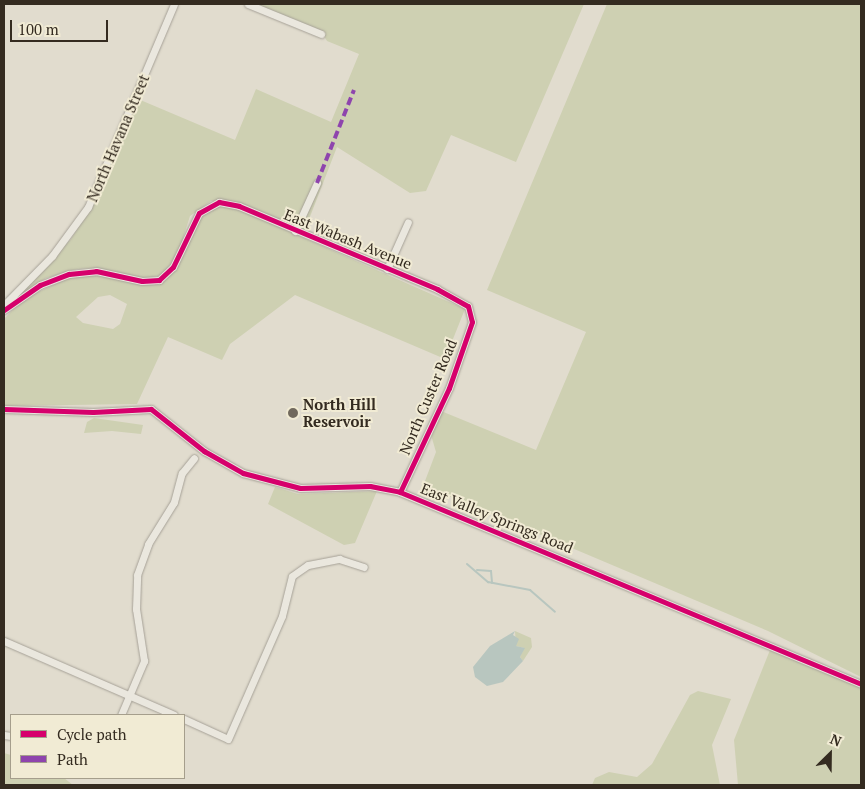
<!DOCTYPE html>
<style>
body{margin:0}
#map{position:relative;width:865px;height:789px;overflow:hidden;background:#e1dcce;font-family:"PT Serif",serif}
div>[style]{position:absolute}
[style*='--x']{left:calc(var(--x)*1px);top:calc(var(--y)*1px);width:calc(var(--w)*1px);rotate:calc(var(--a)*1deg)}
.green>*{inset:0;background:#ced0b2}
.water>*{inset:0;background:#b8c6bf}
.stream>*{height:2px;margin:-1px;padding:0 1px;transform-origin:1px;border-radius:1px;background:#b8c6bf}
.roads{filter:drop-shadow(0 0 1px #a6a197) drop-shadow(0 0 1px #a6a197)}
.minor>*{height:7px;margin:-3.5px;padding:0 3.5px;transform-origin:3.5px;border-radius:3.5px;background:#eae7de}
.quiet>*{height:4px;margin-top:-2px;transform-origin:0;background:repeating-linear-gradient(90deg,#8e44ad 0 8px,transparent 0 12px)}
.cycleway>*{height:5px;margin:-2.5px;padding:0 2.5px;transform-origin:2.5px;border-radius:2.5px;background:#d6006c}
.dots>*{width:14px;height:14px;translate:-50% -50%;box-sizing:border-box;border:2px solid #f1ebd4;border-radius:50%}
span{translate:-50% -50%;white-space:nowrap;text-align:center;line-height:1.15;-webkit-text-stroke:4px #f1ebd4;paint-order:stroke}
.street-label{font-size:15px;color:#342b20}
.poi-label{font-size:15px;color:#342b20;font-weight:700}
.left{translate:0 -50%;text-align:left}
.frame{position:absolute;inset:0;border:5px solid #342b20;pointer-events:none}
.legend{position:absolute;left:10px;top:714px;width:175px;height:65px;box-sizing:border-box;background:#f1ebd4;border:1px solid #a59e8c;margin:0;padding:6px 9px;list-style:none;font-size:15px;color:#342b20}
.legend li{display:flex;align-items:center;gap:10px;height:25px}
.legend b{width:25px;border:1px solid #a59e8c}
.north{position:absolute;left:805px;top:729px;width:50px;height:50px;-webkit-text-stroke:4px #f1ebd4;paint-order:stroke;rotate:23deg;font-size:14px;font-weight:700;line-height:20px;text-align:center;color:#342b20}
.north::after{content:'';display:block;margin:auto;width:18px;height:22px;background:#342b20;clip-path:polygon(50% 0,100% 100%,50% 72%,0 100%)}
.scale{position:absolute;left:10px;top:20px;width:98px;height:22px;box-sizing:border-box;border:2px solid #342b20;border-top:0;padding-left:6px;font-size:15px;line-height:18px;white-space:nowrap;color:#342b20;-webkit-text-stroke:4px #f1ebd4;paint-order:stroke}
</style>
<div id="map">
<div class="green">
<i style="clip-path:polygon(256px 4px,584px 4px,516px 162px,451px 135px,426px 191px,410px 193px,337px 147px,304px 232px,240px 203px,211px 201px,190px 216px,178px 254px,162px 275px,143px 279px,97px 268px,77px 269px,46px 278px,7px 304px,71px 239px,96px 198px,138px 99px,235px 140px,256px 89px,331px 122px,359px 54px,327px 41px,322px 33px)"></i>
<i style="clip-path:polygon(607px 4px,861px 4px,861px 677px,768px 631px,430px 488px,425px 481px,436px 452px,431px 435px,441px 411px,536px 450px,586px 332px,487px 290px)"></i>
<i style="clip-path:polygon(evenodd,216px 205px,229px 205px,465px 309px,445px 359px,295px 295px,230px 344px,222px 360px,168px 337px,137px 404px,4px 406px,4px 319px,23px 299px,75px 275px,96px 273px,154px 285px,179px 264px,193px 228px,207px 210px,216px 205px,110px 295px,127px 304px,120px 324px,113px 329px,83px 323px,76px 317px,98px 297px,110px 295px)"></i>
<i style="clip-path:polygon(94px 418px,143px 425px,141px 434px,112px 431px,84px 433px,87px 422px)"></i>
<i style="clip-path:polygon(275px 487px,298px 494px,377px 491px,355px 543px,344px 545px,268px 504px)"></i>
<i style="clip-path:polygon(515px 631px,531px 638px,532px 647px,523px 661px,520px 657px,524px 648px,516px 646px)"></i>
<i style="clip-path:polygon(770px 650px,861px 688px,861px 785px,738px 785px,734px 740px)"></i>
<i style="clip-path:polygon(698px 691px,731px 699px,712px 745px,720px 785px,592px 785px,595px 778px,609px 772px,637px 777px,652px 764px,690px 695px)"></i>
<i style="clip-path:polygon(4px 753px,11px 755px,11px 778px,64px 778px,73px 785px,4px 785px)"></i>
</div>
<div class="water">
<i style="clip-path:polygon(515px 631px,513px 635px,519px 639px,516px 646px,525px 648px,520px 657px,523px 661px,503px 682px,487px 686px,475px 677px,473px 667px,490px 646px)"></i>
</div>
<div class="stream">
<i style="--x:467;--y:564;--w:28;--a:41"></i>
<i style="--x:488;--y:582;--w:43;--a:10.8"></i>
<i style="--x:530;--y:590;--w:33;--a:41"></i>
<i style="--x:477;--y:570;--w:14;--a:4"></i>
<i style="--x:491;--y:571;--w:12;--a:85"></i>
</div>
<div class="roads">
<div class="minor">
<i style="--x:248;--y:4;--w:79;--a:22.3"></i>
<i style="--x:295;--y:231;--w:53;--a:-65.4"></i>
<i style="--x:387;--y:269;--w:51;--a:-65.9"></i>
<i style="--x:4;--y:305;--w:69;--a:-45.6"></i>
<i style="--x:52;--y:256;--w:61;--a:-53.7"></i>
<i style="--x:88;--y:207;--w:220;--a:-67"></i>
<i style="--x:4;--y:310;--w:44;--a:-34.8"></i>
<i style="--x:40;--y:285;--w:31;--a:-21"></i>
<i style="--x:69;--y:274;--w:27;--a:-6"></i>
<i style="--x:96;--y:271;--w:47;--a:12.3"></i>
<i style="--x:142;--y:281;--w:17;--a:-3"></i>
<i style="--x:159;--y:280;--w:19;--a:-43"></i>
<i style="--x:173;--y:267;--w:60;--a:-64.3"></i>
<i style="--x:199;--y:213;--w:23;--a:-29"></i>
<i style="--x:219;--y:202;--w:20;--a:11"></i>
<i style="--x:239;--y:206;--w:215;--a:22.7"></i>
<i style="--x:437;--y:289;--w:35;--a:29"></i>
<i style="--x:468;--y:306;--w:16;--a:76"></i>
<i style="--x:472;--y:322;--w:70;--a:109.2"></i>
<i style="--x:449;--y:388;--w:115;--a:115.2"></i>
<i style="--x:4;--y:409;--w:89;--a:1.9"></i>
<i style="--x:93;--y:412;--w:58;--a:-3"></i>
<i style="--x:151;--y:409;--w:68;--a:38.4"></i>
<i style="--x:204;--y:451;--w:45;--a:29.4"></i>
<i style="--x:243;--y:473;--w:59;--a:14.7"></i>
<i style="--x:300;--y:488;--w:70;--a:-1.6"></i>
<i style="--x:370;--y:486;--w:31;--a:11"></i>
<i style="--x:400;--y:492;--w:499;--a:22.6"></i>
<i style="--x:4;--y:641;--w:185;--a:23.5"></i>
<i style="--x:121;--y:715;--w:59;--a:-66.9"></i>
<i style="--x:144;--y:661;--w:53;--a:-98.7"></i>
<i style="--x:136;--y:609;--w:34;--a:-88"></i>
<i style="--x:137;--y:575;--w:33;--a:-70"></i>
<i style="--x:148;--y:544;--w:49;--a:-58.2"></i>
<i style="--x:174;--y:502;--w:30;--a:-75"></i>
<i style="--x:182;--y:473;--w:19;--a:-51"></i>
<i style="--x:184;--y:719;--w:48;--a:24.4"></i>
<i style="--x:228;--y:739;--w:134;--a:-66.3"></i>
<i style="--x:282;--y:616;--w:41;--a:-76"></i>
<i style="--x:292;--y:576;--w:19;--a:-35"></i>
<i style="--x:308;--y:565;--w:32;--a:-11"></i>
<i style="--x:339;--y:559;--w:26;--a:18"></i>
<i style="--x:4;--y:735;--w:7;--a:8"></i>
</div>
</div>
<div class="quiet">
<i style="--x:317;--y:183;--w:100;--a:-68.3"></i>
</div>
<div class="cycleway">
<i style="--x:4;--y:310;--w:44;--a:-34.8"></i>
<i style="--x:40;--y:285;--w:31;--a:-21"></i>
<i style="--x:69;--y:274;--w:27;--a:-6"></i>
<i style="--x:96;--y:271;--w:47;--a:12.3"></i>
<i style="--x:142;--y:281;--w:17;--a:-3"></i>
<i style="--x:159;--y:280;--w:19;--a:-43"></i>
<i style="--x:173;--y:267;--w:60;--a:-64.3"></i>
<i style="--x:199;--y:213;--w:23;--a:-29"></i>
<i style="--x:219;--y:202;--w:20;--a:11"></i>
<i style="--x:239;--y:206;--w:215;--a:22.7"></i>
<i style="--x:437;--y:289;--w:35;--a:29"></i>
<i style="--x:468;--y:306;--w:16;--a:76"></i>
<i style="--x:472;--y:322;--w:70;--a:109.2"></i>
<i style="--x:449;--y:388;--w:115;--a:115.2"></i>
<i style="--x:4;--y:409;--w:89;--a:1.9"></i>
<i style="--x:93;--y:412;--w:58;--a:-3"></i>
<i style="--x:151;--y:409;--w:68;--a:38.4"></i>
<i style="--x:204;--y:451;--w:45;--a:29.4"></i>
<i style="--x:243;--y:473;--w:59;--a:14.7"></i>
<i style="--x:300;--y:488;--w:70;--a:-1.6"></i>
<i style="--x:370;--y:486;--w:31;--a:11"></i>
<i style="--x:400;--y:492;--w:499;--a:22.6"></i>
</div>
<div class="dots">
<i style="left:293px;top:413px;background:#71695d"></i>
</div>
<div class="street-label">
<span style="left:118px;top:138px;rotate:-67deg">North Havana Street</span>
<span style="left:348px;top:239px;rotate:22deg">East Wabash Avenue</span>
<span style="left:428px;top:397px;rotate:-67deg">North Custer Road</span>
<span style="left:497px;top:518px;rotate:22deg">East Valley Springs Road</span>
</div>
<div class="poi-label">
<span class="left" style="left:303px;top:413px">North Hill<br>Reservoir</span>
</div>
<div class="frame"></div>
<ul class="legend">
<li><b style="height:6px;background:#d6006c"></b>Cycle path</li>
<li><b style="height:6px;background:#8e44ad"></b>Path</li>
</ul>
<div class="north">N</div>
<div class="scale">100 m</div>
</div>
